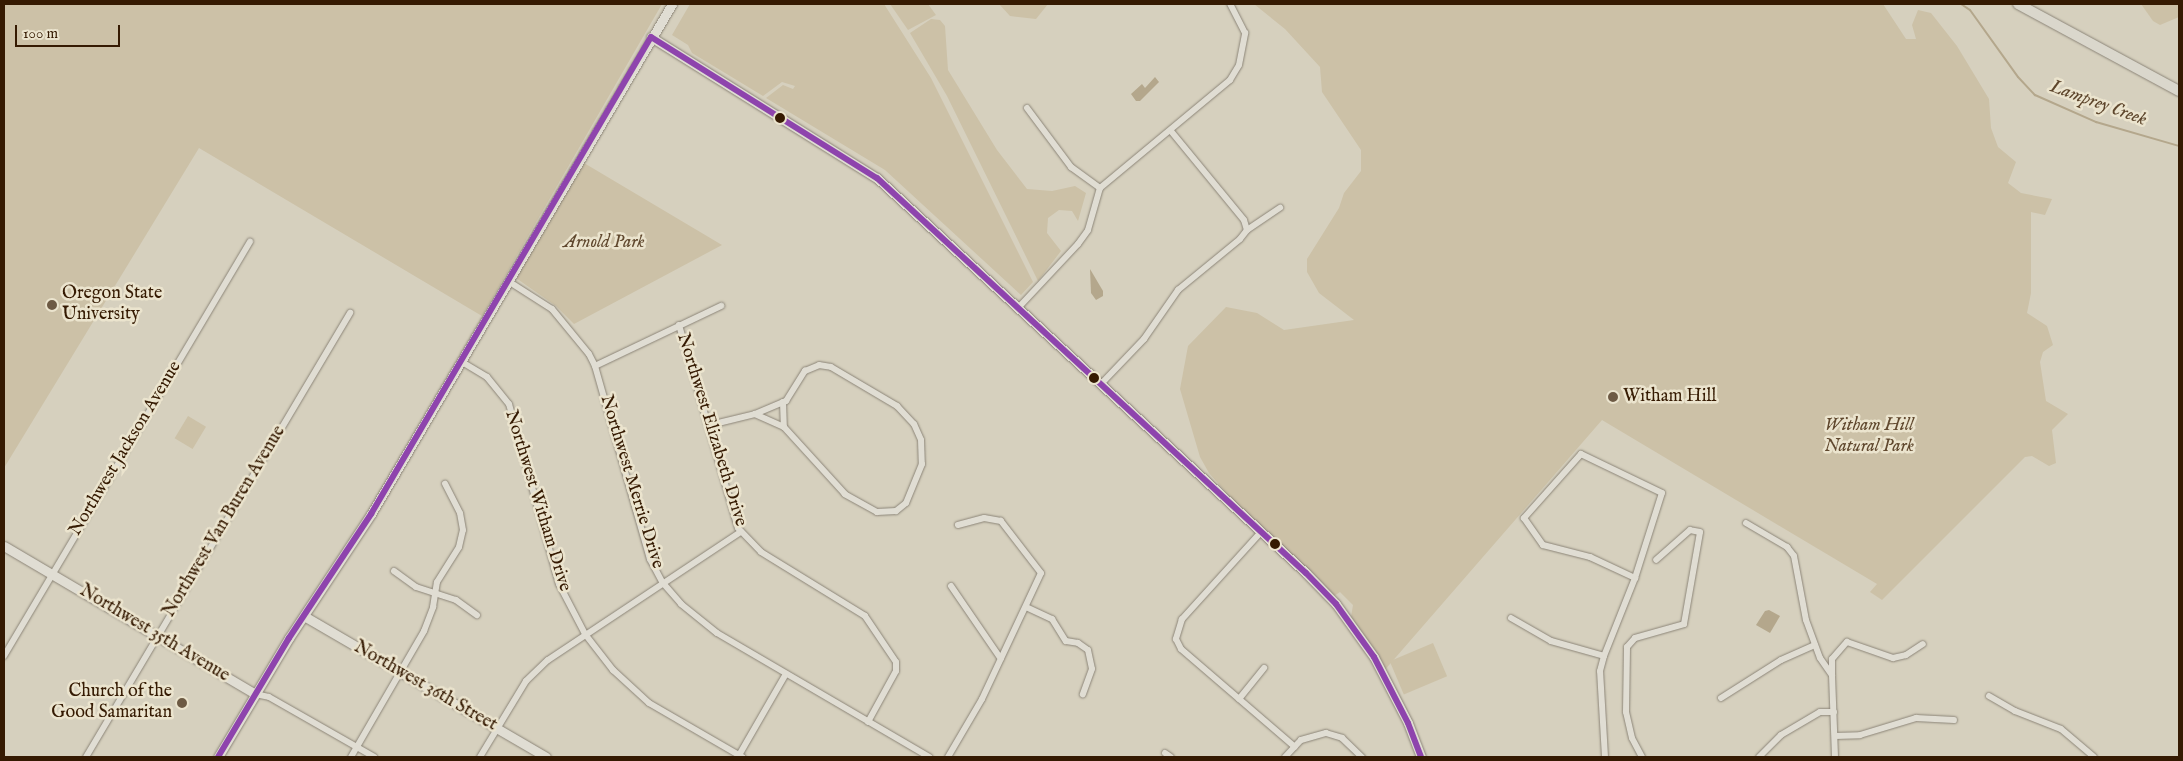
<!DOCTYPE html>
<style>
body{margin:0}
#map{position:relative;width:2183px;height:761px;overflow:hidden;background:#d6d0be;font-family:"IM FELL English",serif}
div>[style]{position:absolute}
[style*='--x']{left:calc(var(--x)*1px);top:calc(var(--y)*1px);width:calc(var(--w)*1px);rotate:calc(var(--a)*1deg)}
.green>*{inset:0;background:#ccc1a7;transform-origin:0 0}
.water>*{inset:0;background:#b4a78c}
.stream>*{height:2px;margin:-1px;padding:0 1px;transform-origin:1px;border-radius:1px;background:#b4a78c}
.roads{filter:drop-shadow(0 0 1px #8c8578) drop-shadow(0 0 1px #8c8578)}
.street>*{height:6px;margin:-3px;padding:0 3px;transform-origin:3px;border-radius:3px;background:#e0ddd3}
.secondary>*{height:9px;margin:-4.5px;padding:0 4.5px;transform-origin:4.5px;border-radius:4.5px;background:#e0ddd3}
.primary>*{height:10px;margin:-5px;padding:0 5px;transform-origin:5px;border-radius:5px;background:#dad7cc}
.bus-1>*{height:6px;margin:-3px;padding:0 3px;transform-origin:3px;border-radius:3px;background:#8e44ad}
.dots>*{width:14px;height:14px;translate:-50% -50%;box-sizing:border-box;border:2px solid #ebe4ce;border-radius:50%}
span{translate:-50% -50%;white-space:nowrap;text-align:center;line-height:1.15;-webkit-text-stroke:5px #ebe4ce;paint-order:stroke}
.park-label{font-size:18px;color:#60482e;font-style:italic}
.poi-label{font-size:18px;color:#351a02}
.left{translate:0 -50%;text-align:left}
.right{translate:-100% -50%;text-align:right}
.street-label{font-size:18px;color:#351a02}
.water-label{font-size:19px;color:#5d452b;font-style:italic}
.frame{position:absolute;inset:0;border:5px solid #351a02;pointer-events:none}
.scale{position:absolute;left:15px;top:25px;width:105px;height:22px;box-sizing:border-box;border:2px solid #351a02;border-top:0;padding-left:6px;font-size:15px;line-height:18px;white-space:nowrap;color:#351a02;-webkit-text-stroke:4px #ebe4ce;paint-order:stroke}
</style>
<div id="map">
<div class="green">
<i style="clip-path:polygon(662px 4px,482px 316px,199px 148px,4px 468px,4px 4px)"></i>
<i style="clip-path:polygon(690px 4px,884px 4px,931px 78px,1033px 282px,1021px 295px,885px 170px,766px 98px,783px 85px,793px 89px,795px 86px,782px 82px,763px 96px,692px 53px,688px 45px,672px 35px)"></i>
<i style="clip-path:polygon(890px 4px,928px 4px,936px 15px,908px 30px)"></i>
<i style="clip-path:polygon(999px 4px,1048px 4px,1036px 19px,1010px 16px)"></i>
<i style="clip-path:polygon(1254px 4px,1883px 4px,1906px 39px,1916px 39px,1912px 25px,1918px 10px,1931px 13px,1957px 46px,1989px 99px,1991px 128px,1998px 147px,2016px 162px,2008px 183px,2021px 193px,2052px 199px,2045px 215px,2031px 212px,2031px 293px,2027px 313px,2047px 326px,2053px 345px,2043px 352px,2040px 362px,2046px 401px,2068px 414px,2052px 430px,2056px 463px,2049px 466px,2032px 456px,2025px 457px,1882px 600px,1870px 592px,1877px 584px,1602px 420px,1383px 672px,1350px 623px,1353px 605px,1340px 592px,1331px 598px,1261px 532px,1209px 473px,1200px 457px,1180px 389px,1188px 346px,1226px 307px,1257px 313px,1284px 330px,1354px 320px,1319px 293px,1307px 272px,1307px 259px,1339px 208px,1344px 193px,1361px 171px,1361px 150px,1322px 92px,1320px 67px,1285px 29px)"></i>
<i style="clip-path:polygon(2141px 4px,2179px 4px,2179px 17px,2160px 25px,2153px 21px)"></i>
<i style="clip-path:polygon(931px 19px,940px 20px,945px 26px,948px 70px,997px 150px,1027px 189px,1052px 191px,1075px 186px,1086px 193px,1078px 221px,1072px 211px,1059px 210px,1048px 218px,1047px 233px,1061px 251px,1038px 281px,947px 96px,910px 33px)"></i>
<i style="clip-path:polygon(584px 163px,722px 245px,574px 324px,556px 306px,516px 278px)"></i>
<i style="left:188px;top:416px;width:21px;height:26px;rotate:31deg"></i>
<i style="left:1433px;top:643px;width:36px;height:47px;rotate:67deg"></i>
</div>
<div class="water">
<i style="clip-path:polygon(1155px 77px,1159px 82px,1140px 101px,1136px 101px,1131px 94px,1142px 84px,1145px 88px)"></i>
<i style="clip-path:polygon(1090px 269px,1103px 291px,1103px 296px,1096px 300px,1091px 293px)"></i>
<i style="clip-path:polygon(1769px 610px,1780px 616px,1770px 633px,1756px 625px,1765px 611px)"></i>
</div>
<div class="stream">
<i style="--x:1961;--y:4;--w:11;--a:34"></i>
<i style="--x:1970;--y:10;--w:82;--a:54.4"></i>
<i style="--x:2018;--y:77;--w:25;--a:47"></i>
<i style="--x:2035;--y:95;--w:67;--a:23.9"></i>
<i style="--x:2096;--y:122;--w:86;--a:16.1"></i>
</div>
<div class="roads">
<div class="street">
<i style="--x:1027;--y:108;--w:74;--a:53.3"></i>
<i style="--x:1071;--y:167;--w:36;--a:36"></i>
<i style="--x:1247;--y:230;--w:40;--a:-34"></i>
<i style="--x:508;--y:281;--w:52;--a:32.5"></i>
<i style="--x:552;--y:309;--w:58;--a:50.6"></i>
<i style="--x:589;--y:354;--w:13;--a:63"></i>
<i style="--x:595;--y:366;--w:201;--a:74.1"></i>
<i style="--x:650;--y:559;--w:27;--a:62"></i>
<i style="--x:663;--y:583;--w:28;--a:49"></i>
<i style="--x:681;--y:604;--w:46;--a:38.9"></i>
<i style="--x:717;--y:633;--w:246;--a:30.3"></i>
<i style="--x:1019;--y:307;--w:86;--a:-46.9"></i>
<i style="--x:1078;--y:244;--w:17;--a:-54"></i>
<i style="--x:1088;--y:230;--w:44;--a:-74.1"></i>
<i style="--x:1100;--y:188;--w:169;--a:-39.7"></i>
<i style="--x:1230;--y:80;--w:17;--a:-59"></i>
<i style="--x:1239;--y:65;--w:33;--a:-79"></i>
<i style="--x:1245;--y:33;--w:33;--a:-117"></i>
<i style="--x:679;--y:325;--w:211;--a:73.8"></i>
<i style="--x:738;--y:528;--w:33;--a:46"></i>
<i style="--x:761;--y:552;--w:122;--a:31.6"></i>
<i style="--x:865;--y:616;--w:55;--a:56"></i>
<i style="--x:896;--y:662;--w:9;--a:90"></i>
<i style="--x:896;--y:671;--w:58;--a:118.8"></i>
<i style="--x:462;--y:362;--w:29;--a:31"></i>
<i style="--x:487;--y:377;--w:35;--a:51"></i>
<i style="--x:509;--y:404;--w:187;--a:74.5"></i>
<i style="--x:559;--y:584;--w:56;--a:62.5"></i>
<i style="--x:585;--y:634;--w:46;--a:52.1"></i>
<i style="--x:613;--y:670;--w:49;--a:42.5"></i>
<i style="--x:649;--y:703;--w:108;--a:30.1"></i>
<i style="--x:819;--y:365;--w:12;--a:9"></i>
<i style="--x:831;--y:367;--w:77;--a:30.6"></i>
<i style="--x:897;--y:406;--w:25;--a:47"></i>
<i style="--x:914;--y:424;--w:17;--a:66"></i>
<i style="--x:921;--y:440;--w:24;--a:88"></i>
<i style="--x:922;--y:464;--w:42;--a:112.3"></i>
<i style="--x:906;--y:503;--w:13;--a:141"></i>
<i style="--x:896;--y:511;--w:19;--a:177"></i>
<i style="--x:877;--y:512;--w:37;--a:-151"></i>
<i style="--x:845;--y:494;--w:91;--a:-132.3"></i>
<i style="--x:784;--y:427;--w:32;--a:-156"></i>
<i style="--x:755;--y:414;--w:34;--a:-23"></i>
<i style="--x:786;--y:401;--w:36;--a:-58"></i>
<i style="--x:805;--y:371;--w:15;--a:-23"></i>
<i style="--x:595;--y:366;--w:140;--a:-25.5"></i>
<i style="--x:1102;--y:383;--w:61;--a:-46.3"></i>
<i style="--x:1144;--y:339;--w:60;--a:-55.2"></i>
<i style="--x:1178;--y:290;--w:80;--a:-39.4"></i>
<i style="--x:1240;--y:239;--w:11;--a:-52"></i>
<i style="--x:1247;--y:230;--w:10;--a:-107"></i>
<i style="--x:1244;--y:220;--w:115;--a:-129.4"></i>
<i style="--x:783;--y:402;--w:25;--a:88"></i>
<i style="--x:710;--y:425;--w:46;--a:-13.7"></i>
<i style="--x:1746;--y:523;--w:48;--a:30.3"></i>
<i style="--x:1787;--y:547;--w:11;--a:52"></i>
<i style="--x:1794;--y:556;--w:65;--a:79.4"></i>
<i style="--x:1806;--y:620;--w:40;--a:69.8"></i>
<i style="--x:1820;--y:658;--w:21;--a:55"></i>
<i style="--x:1832;--y:675;--w:82;--a:87.9"></i>
<i style="--x:1261;--y:532;--w:118;--a:132.2"></i>
<i style="--x:1182;--y:619;--w:21;--a:107"></i>
<i style="--x:1176;--y:639;--w:11;--a:63"></i>
<i style="--x:1181;--y:649;--w:150;--a:40.7"></i>
<i style="--x:394;--y:571;--w:27;--a:36"></i>
<i style="--x:416;--y:587;--w:42;--a:18"></i>
<i style="--x:456;--y:600;--w:26;--a:36"></i>
<i style="--x:951;--y:586;--w:88;--a:55.6"></i>
<i style="--x:1026;--y:607;--w:29;--a:25"></i>
<i style="--x:1052;--y:619;--w:26;--a:58"></i>
<i style="--x:1066;--y:641;--w:12;--a:9"></i>
<i style="--x:1078;--y:643;--w:12;--a:35"></i>
<i style="--x:1088;--y:650;--w:19;--a:78"></i>
<i style="--x:1092;--y:669;--w:27;--a:110"></i>
<i style="--x:1511;--y:618;--w:46;--a:29.9"></i>
<i style="--x:1551;--y:641;--w:55;--a:15.8"></i>
<i style="--x:4;--y:656;--w:482;--a:-59.3"></i>
<i style="--x:1832;--y:675;--w:16;--a:-90"></i>
<i style="--x:1832;--y:659;--w:23;--a:-49"></i>
<i style="--x:1847;--y:642;--w:49;--a:19.2"></i>
<i style="--x:1893;--y:658;--w:13;--a:-13"></i>
<i style="--x:1906;--y:655;--w:20;--a:-33"></i>
<i style="--x:255;--y:694;--w:14;--a:12"></i>
<i style="--x:269;--y:697;--w:121;--a:29.7"></i>
<i style="--x:1989;--y:696;--w:30;--a:30"></i>
<i style="--x:2015;--y:711;--w:49;--a:21.4"></i>
<i style="--x:2061;--y:729;--w:43;--a:40.3"></i>
<i style="--x:1721;--y:698;--w:71;--a:-32.3"></i>
<i style="--x:1781;--y:660;--w:37;--a:-24"></i>
<i style="--x:1239;--y:699;--w:40;--a:-51"></i>
<i style="--x:1835;--y:736;--w:25;--a:-2"></i>
<i style="--x:1860;--y:735;--w:59;--a:-16.9"></i>
<i style="--x:1916;--y:718;--w:38;--a:3"></i>
<i style="--x:1165;--y:753;--w:7;--a:34"></i>
<i style="--x:86;--y:757;--w:517;--a:-59.26"></i>
<i style="--x:351;--y:757;--w:146;--a:-59.9"></i>
<i style="--x:424;--y:631;--w:26;--a:-69"></i>
<i style="--x:433;--y:607;--w:25;--a:-81"></i>
<i style="--x:437;--y:582;--w:41;--a:-57.8"></i>
<i style="--x:459;--y:547;--w:17;--a:-77"></i>
<i style="--x:463;--y:530;--w:17;--a:-100"></i>
<i style="--x:460;--y:513;--w:33;--a:-117"></i>
<i style="--x:480;--y:757;--w:89;--a:-58.8"></i>
<i style="--x:526;--y:681;--w:30;--a:-44"></i>
<i style="--x:548;--y:660;--w:232;--a:-33.6"></i>
<i style="--x:738;--y:757;--w:96;--a:-60"></i>
<i style="--x:948;--y:757;--w:67;--a:-59.6"></i>
<i style="--x:982;--y:699;--w:139;--a:-64.9"></i>
<i style="--x:1041;--y:573;--w:66;--a:-127.6"></i>
<i style="--x:1001;--y:521;--w:17;--a:-170"></i>
<i style="--x:984;--y:518;--w:27;--a:165"></i>
<i style="--x:1285;--y:757;--w:23;--a:-47"></i>
<i style="--x:1301;--y:740;--w:26;--a:-16"></i>
<i style="--x:1326;--y:733;--w:17;--a:17"></i>
<i style="--x:1342;--y:738;--w:28;--a:44"></i>
<i style="--x:1605;--y:757;--w:86;--a:-93.3"></i>
<i style="--x:1600;--y:671;--w:16;--a:-75"></i>
<i style="--x:1604;--y:656;--w:84;--a:-68.3"></i>
<i style="--x:1635;--y:578;--w:89;--a:-72.4"></i>
<i style="--x:1662;--y:493;--w:90;--a:-154.3"></i>
<i style="--x:1581;--y:454;--w:86;--a:131.7"></i>
<i style="--x:1524;--y:518;--w:33;--a:55"></i>
<i style="--x:1543;--y:545;--w:49;--a:14.3"></i>
<i style="--x:1590;--y:557;--w:50;--a:25"></i>
<i style="--x:1642;--y:757;--w:21;--a:-118"></i>
<i style="--x:1632;--y:738;--w:27;--a:-103"></i>
<i style="--x:1626;--y:712;--w:65;--a:-89.1"></i>
<i style="--x:1627;--y:647;--w:12;--a:-48"></i>
<i style="--x:1635;--y:638;--w:51;--a:-15.9"></i>
<i style="--x:1684;--y:624;--w:93;--a:-80.1"></i>
<i style="--x:1700;--y:532;--w:10;--a:-169"></i>
<i style="--x:1690;--y:530;--w:45;--a:138.6"></i>
<i style="--x:1759;--y:757;--w:31;--a:-45"></i>
<i style="--x:1781;--y:735;--w:45;--a:-30.5"></i>
<i style="--x:1820;--y:712;--w:14;--a:0"></i>
</div>
<div class="secondary">
<i style="--x:651;--y:37;--w:266;--a:32"></i>
<i style="--x:877;--y:178;--w:583;--a:42.64"></i>
<i style="--x:1306;--y:573;--w:43;--a:45.9"></i>
<i style="--x:1336;--y:604;--w:65;--a:54.4"></i>
<i style="--x:1374;--y:657;--w:74;--a:62.7"></i>
<i style="--x:1408;--y:723;--w:36;--a:69"></i>
<i style="--x:4;--y:546;--w:291;--a:30.5"></i>
<i style="--x:304;--y:616;--w:280;--a:30.2"></i>
<i style="--x:218;--y:757;--w:139;--a:-59.2"></i>
<i style="--x:289;--y:638;--w:149;--a:-56.5"></i>
<i style="--x:371;--y:514;--w:592;--a:-59.45"></i>
</div>
<div class="primary">
<i style="--x:2018;--y:4;--w:183;--a:28.4"></i>
</div>
</div>
<div class="bus-1">
<i style="--x:218;--y:757;--w:139;--a:-59.2"></i>
<i style="--x:289;--y:638;--w:149;--a:-56.5"></i>
<i style="--x:371;--y:514;--w:553;--a:-59.59"></i>
<i style="--x:651;--y:37;--w:266;--a:32"></i>
<i style="--x:877;--y:178;--w:583;--a:42.64"></i>
<i style="--x:1306;--y:573;--w:43;--a:45.9"></i>
<i style="--x:1336;--y:604;--w:65;--a:54.4"></i>
<i style="--x:1374;--y:657;--w:74;--a:62.7"></i>
<i style="--x:1408;--y:723;--w:36;--a:69"></i>
</div>
<div class="dots">
<i style="left:780px;top:118px;background:#351a02"></i>
<i style="left:52px;top:305px;background:#6d5a44"></i>
<i style="left:1094px;top:378px;background:#351a02"></i>
<i style="left:1613px;top:397px;background:#6d5a44"></i>
<i style="left:1275px;top:544px;background:#351a02"></i>
<i style="left:182px;top:703px;background:#6d5a44"></i>
</div>
<div class="park-label">
<span style="left:604px;top:243px">Arnold Park</span>
<span style="left:1869px;top:437px">Witham Hill<br>Natural Park</span>
</div>
<div class="poi-label">
<span class="left" style="left:62px;top:305px">Oregon State<br>University</span>
<span class="left" style="left:1623px;top:397px">Witham Hill</span>
<span class="right" style="left:172px;top:703px">Church of the<br>Good Samaritan</span>
</div>
<div class="street-label">
<span style="left:711px;top:430px;rotate:73deg">Northwest Elizabeth Drive</span>
<span style="left:126px;top:449px;rotate:-59deg">Northwest Jackson Avenue</span>
<span style="left:631px;top:482px;rotate:73deg">Northwest Merrie Drive</span>
<span style="left:537px;top:501px;rotate:73deg">Northwest Witham Drive</span>
<span style="left:225px;top:522px;rotate:-59deg">Northwest Van Buren Avenue</span>
<span style="left:154px;top:634px;rotate:31deg">Northwest 35th Avenue</span>
<span style="left:425px;top:687px;rotate:30deg">Northwest 36th Street</span>
</div>
<div class="water-label">
<span style="left:2098px;top:104px;rotate:20deg">Lamprey Creek</span>
</div>
<div class="frame"></div>
<div class="scale">100 m</div>
</div>
